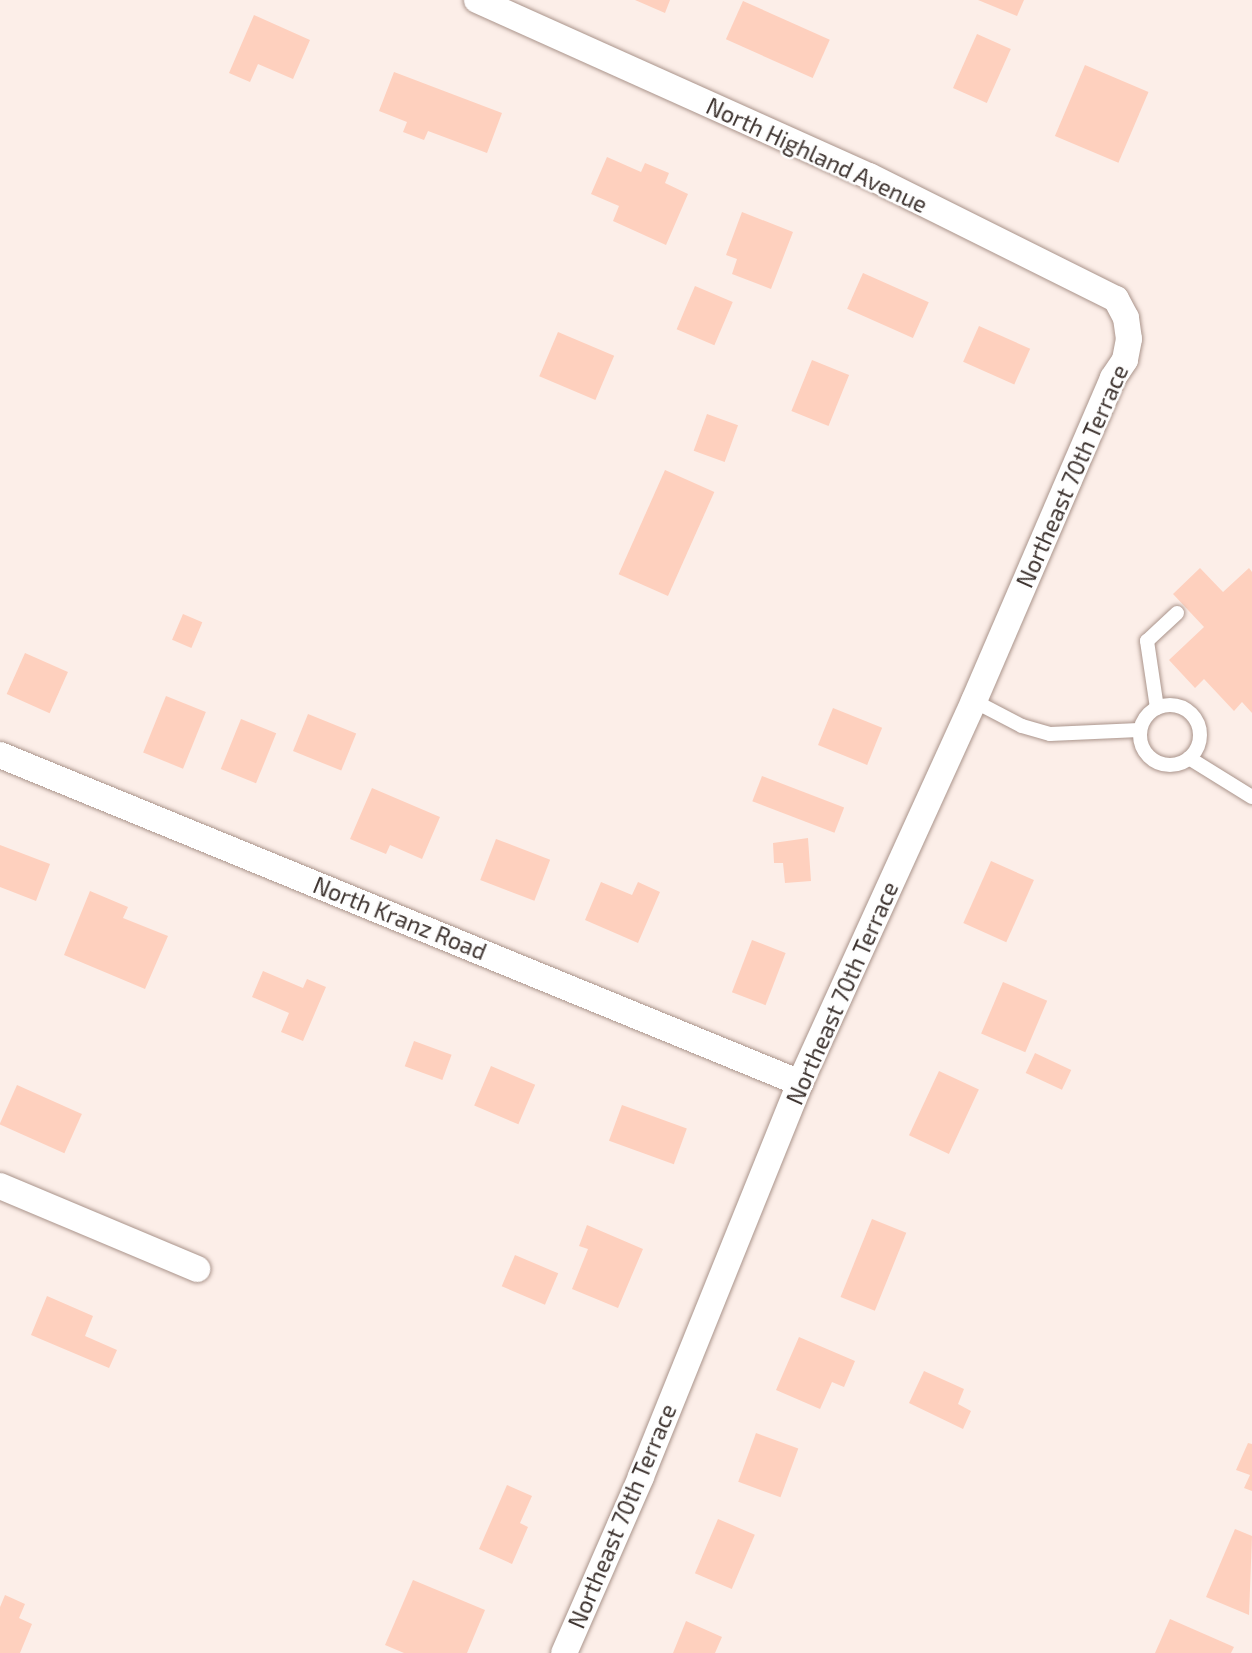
<!DOCTYPE html>
<style>
body{margin:0}
#map{position:relative;width:1252px;height:1653px;overflow:hidden;background:#fceee8;font-family:"Exo 2",sans-serif}
div>[style]{position:absolute}
[style*='--x']{left:calc(var(--x)*1px);top:calc(var(--y)*1px);width:calc(var(--w)*1px);rotate:calc(var(--a)*1deg)}
.building>*{inset:0;background:#fed0be;transform-origin:0 0}
.roads{filter:drop-shadow(0 0 2px #aa948b) drop-shadow(0 0 2px #aa948b)}
.lane>*{height:14px;margin:-7px;padding:0 7px;transform-origin:7px;border-radius:7px;background:#fff}
.lane>.ring{margin:-7px;padding:0;box-sizing:content-box;background:none;border:14px solid #fff;border-radius:50%}
.street>*{height:26px;margin:-13px;padding:0 13px;transform-origin:13px;border-radius:13px;background:#fff}
span{translate:-50% -50%;white-space:nowrap;text-align:center;line-height:1.15;-webkit-text-stroke:5px #fefefe;paint-order:stroke}
.street-label{font-size:23px;color:#3f3531}
</style>
<div id="map">
<div class="building">
<i style="clip-path:polygon(635px 0,670px 0,665px 13px)"></i>
<i style="clip-path:polygon(978px 0,1024px 0,1017px 16px)"></i>
<i style="left:743px;top:1px;width:95px;height:42px;rotate:24deg"></i>
<i style="clip-path:polygon(254px 15px,310px 40px,293px 79px,258px 64px,250px 82px,229px 73px)"></i>
<i style="left:977px;top:34px;width:37px;height:59px;rotate:24deg"></i>
<i style="left:1085px;top:65px;width:69px;height:77px;rotate:23deg"></i>
<i style="clip-path:polygon(394px 72px,502px 113px,487px 153px,428px 131px,424px 140px,403px 132px,407px 122px,379px 111px)"></i>
<i style="clip-path:polygon(607px 157px,641px 172px,645px 163px,669px 173px,665px 183px,688px 194px,666px 245px,613px 221px,619px 206px,591px 194px)"></i>
<i style="clip-path:polygon(742px 212px,793px 232px,771px 289px,732px 274px,737px 259px,726px 255px)"></i>
<i style="left:863px;top:273px;width:72px;height:39px;rotate:24deg"></i>
<i style="left:695px;top:286px;width:41px;height:47px;rotate:23deg"></i>
<i style="left:979px;top:326px;width:56px;height:39px;rotate:24deg"></i>
<i style="left:558px;top:332px;width:61px;height:48px;rotate:23deg"></i>
<i style="left:812px;top:360px;width:40px;height:55px;rotate:22deg"></i>
<i style="left:707px;top:414px;width:33px;height:39px;rotate:20deg"></i>
<i style="left:665px;top:470px;width:54px;height:114px;rotate:24deg"></i>
<i style="clip-path:polygon(1200px 568px,1223px 592px,1249px 568px,1252px 572px,1252px 713px,1242px 702px,1234px 711px,1204px 679px,1195px 688px,1169px 660px,1204px 627px,1173px 594px)"></i>
<i style="left:183px;top:614px;width:21px;height:28px;rotate:23deg"></i>
<i style="left:25px;top:653px;width:47px;height:45px;rotate:24deg"></i>
<i style="left:166px;top:696px;width:43px;height:61px;rotate:22deg"></i>
<i style="left:833px;top:708px;width:53px;height:40px;rotate:22deg"></i>
<i style="left:308px;top:714px;width:52px;height:40px;rotate:22deg"></i>
<i style="left:241px;top:719px;width:38px;height:54px;rotate:22deg"></i>
<i style="left:762px;top:776px;width:88px;height:27px;rotate:21deg"></i>
<i style="clip-path:polygon(372px 788px,440px 817px,422px 859px,390px 845px,386px 854px,350px 839px)"></i>
<i style="clip-path:polygon(808px 838px,811px 881px,785px 883px,783px 863px,774px 863px,773px 843px)"></i>
<i style="left:496px;top:839px;width:58px;height:44px;rotate:21deg"></i>
<i style="clip-path:polygon(0 845px,50px 864px,36px 901px,0 887px)"></i>
<i style="left:991px;top:861px;width:47px;height:68px;rotate:24deg"></i>
<i style="clip-path:polygon(601px 882px,632px 895px,638px 882px,660px 892px,638px 943px,585px 920px)"></i>
<i style="clip-path:polygon(90px 891px,128px 907px,123px 918px,168px 936px,145px 989px,64px 955px)"></i>
<i style="left:752px;top:940px;width:36px;height:56px;rotate:21deg"></i>
<i style="clip-path:polygon(263px 971px,303px 988px,307px 979px,326px 987px,303px 1041px,281px 1032px,289px 1013px,252px 997px)"></i>
<i style="left:1003px;top:982px;width:48px;height:56px;rotate:23deg"></i>
<i style="left:414px;top:1041px;width:40px;height:27px;rotate:20deg"></i>
<i style="left:1035px;top:1053px;width:40px;height:22px;rotate:25deg"></i>
<i style="left:491px;top:1066px;width:48px;height:43px;rotate:23deg"></i>
<i style="left:939px;top:1071px;width:44px;height:71px;rotate:25deg"></i>
<i style="left:17px;top:1085px;width:71px;height:43px;rotate:24deg"></i>
<i style="left:622px;top:1105px;width:69px;height:38px;rotate:20deg"></i>
<i style="left:872px;top:1219px;width:37px;height:84px;rotate:22deg"></i>
<i style="clip-path:polygon(587px 1225px,643px 1249px,618px 1308px,572px 1289px,588px 1249px,579px 1246px)"></i>
<i style="left:515px;top:1255px;width:47px;height:34px;rotate:23deg"></i>
<i style="clip-path:polygon(47px 1296px,93px 1316px,85px 1336px,117px 1350px,109px 1368px,31px 1335px)"></i>
<i style="clip-path:polygon(799px 1337px,855px 1361px,844px 1387px,832px 1382px,820px 1409px,776px 1390px)"></i>
<i style="clip-path:polygon(924px 1371px,964px 1389px,958px 1404px,971px 1411px,963px 1429px,909px 1403px)"></i>
<i style="left:756px;top:1433px;width:45px;height:52px;rotate:20deg"></i>
<i style="clip-path:polygon(1248px 1443px,1252px 1444px,1252px 1491px,1244px 1488px,1250px 1475px,1236px 1470px)"></i>
<i style="clip-path:polygon(507px 1485px,532px 1496px,520px 1523px,528px 1527px,512px 1564px,479px 1549px)"></i>
<i style="left:718px;top:1519px;width:40px;height:59px;rotate:23deg"></i>
<i style="clip-path:polygon(1235px 1529px,1252px 1536px,1249px 1615px,1206px 1597px)"></i>
<i style="clip-path:polygon(413px 1580px,485px 1610px,467px 1653px,404px 1653px,385px 1645px)"></i>
<i style="clip-path:polygon(5px 1595px,25px 1604px,19px 1618px,32px 1624px,20px 1653px,0 1653px,0 1607px)"></i>
<i style="clip-path:polygon(1170px 1619px,1234px 1647px,1231px 1653px,1155px 1653px)"></i>
<i style="clip-path:polygon(686px 1621px,722px 1637px,715px 1653px,673px 1653px)"></i>
</div>
<div class="roads">
<div class="lane">
<i style="--x:974;--y:701;--w:54;--a:27.5"></i>
<i style="--x:1022;--y:726;--w:29;--a:16"></i>
<i style="--x:1050;--y:734;--w:89;--a:-2.6"></i>
<i class="ring" style="left:1140px;top:705px;width:46px;height:46px"></i>
<i style="--x:1157;--y:708;--w:68;--a:-98.5"></i>
<i style="--x:1147;--y:641;--w:41;--a:-43"></i>
<i style="--x:1189;--y:758;--w:74;--a:31.8"></i>
</div>
<div class="street">
<i style="--x:477;--y:0;--w:430;--a:24.2"></i>
<i style="--x:869;--y:176;--w:276;--a:26.5"></i>
<i style="--x:1116;--y:299;--w:21;--a:62"></i>
<i style="--x:1126;--y:318;--w:21;--a:82"></i>
<i style="--x:1129;--y:339;--w:21;--a:101"></i>
<i style="--x:1125;--y:360;--w:22;--a:124"></i>
<i style="--x:1113;--y:378;--w:352;--a:113.3"></i>
<i style="--x:974;--y:701;--w:420;--a:114.5"></i>
<i style="--x:800;--y:1083;--w:425;--a:112"></i>
<i style="--x:641;--y:1477;--w:192;--a:113.6"></i>
<i style="--x:0;--y:755;--w:865;--a:22.29"></i>
<i style="--x:0;--y:1186;--w:214;--a:22.8"></i>
</div>
</div>
<div class="street-label">
<span style="left:817px;top:155px;rotate:25deg">North Highland Avenue</span>
<span style="left:1072px;top:476px;rotate:-66deg">Northeast 70th Terrace</span>
<span style="left:400px;top:918px;rotate:22deg">North Kranz Road</span>
<span style="left:842px;top:993px;rotate:-66deg">Northeast 70th Terrace</span>
<span style="left:622px;top:1516px;rotate:-67deg">Northeast 70th Terrace</span>
</div>
</div>
